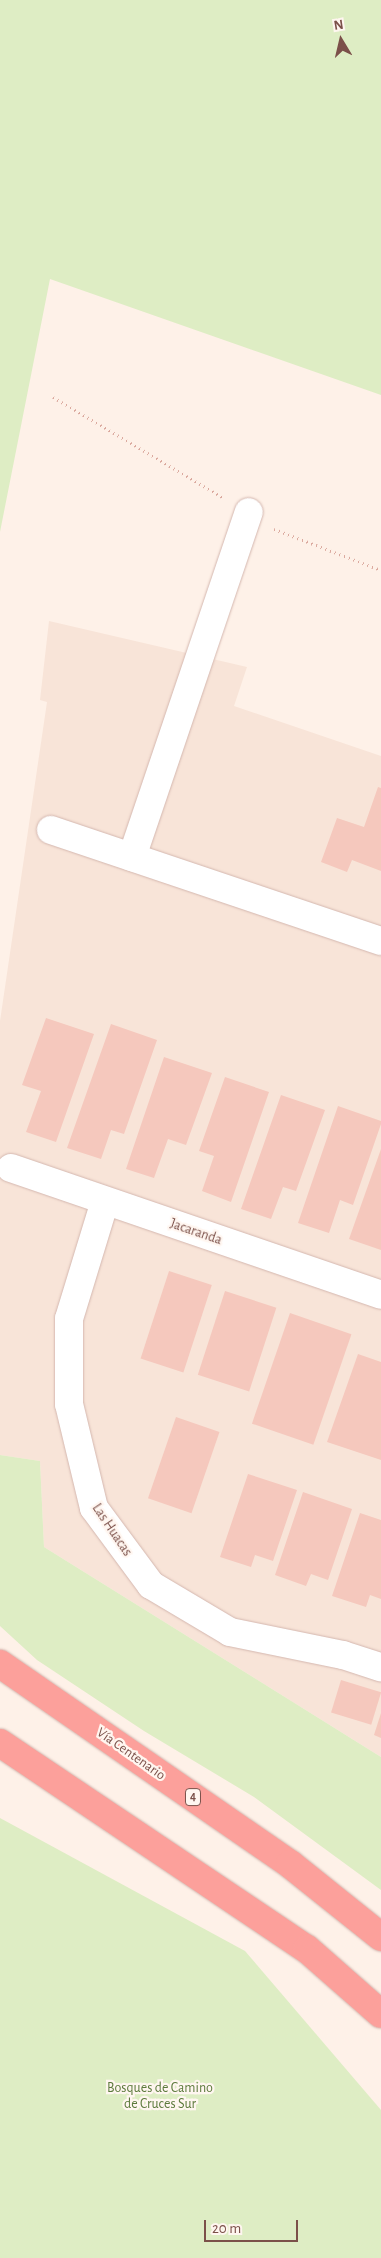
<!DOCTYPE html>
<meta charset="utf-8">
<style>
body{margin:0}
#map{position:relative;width:381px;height:2258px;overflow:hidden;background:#fef1e8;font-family:"Alegreya Sans",sans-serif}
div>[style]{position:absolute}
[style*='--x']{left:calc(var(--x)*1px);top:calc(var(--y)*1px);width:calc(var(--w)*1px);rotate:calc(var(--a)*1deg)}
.residential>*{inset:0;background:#f8e4d8}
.green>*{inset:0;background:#deedc4}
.building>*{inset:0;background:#f5c8bd;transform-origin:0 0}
.path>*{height:3px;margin-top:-1.5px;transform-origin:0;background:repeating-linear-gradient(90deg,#dbaa9f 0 1px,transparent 0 5px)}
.roads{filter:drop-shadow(0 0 1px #d4b7af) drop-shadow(0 0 1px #d4b7af)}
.minor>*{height:28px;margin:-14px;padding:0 14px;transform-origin:14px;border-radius:14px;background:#fff}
.motorway>*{height:28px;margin:-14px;padding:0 14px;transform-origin:14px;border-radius:14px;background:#fca09b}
span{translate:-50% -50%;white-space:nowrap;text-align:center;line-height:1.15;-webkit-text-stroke:4.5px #fff6f0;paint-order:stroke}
.shield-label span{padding:1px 4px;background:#fff6f0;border:1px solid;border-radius:4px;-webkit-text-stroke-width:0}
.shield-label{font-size:12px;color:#7b5049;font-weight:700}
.street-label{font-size:14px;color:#7b5049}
.park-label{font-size:14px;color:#5d7b3d}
.north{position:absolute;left:316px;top:15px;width:50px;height:50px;-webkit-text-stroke:4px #fff6f0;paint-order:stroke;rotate:351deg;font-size:14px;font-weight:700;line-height:20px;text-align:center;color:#7b5049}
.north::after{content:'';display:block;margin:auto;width:18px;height:22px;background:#7b5049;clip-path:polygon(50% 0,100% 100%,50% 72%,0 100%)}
.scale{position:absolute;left:204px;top:2220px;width:94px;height:22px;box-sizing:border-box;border:2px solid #7b5049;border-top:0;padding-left:6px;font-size:15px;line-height:18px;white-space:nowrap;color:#7b5049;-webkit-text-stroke:4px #fff6f0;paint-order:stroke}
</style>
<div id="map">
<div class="residential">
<i style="clip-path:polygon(49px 621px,247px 667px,234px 706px,381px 756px,381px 1757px,44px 1547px,40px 1461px,0 1455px,0 1021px,47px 702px,40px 700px)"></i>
</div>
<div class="green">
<i style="clip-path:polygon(0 0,381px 0,381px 395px,50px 279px,0 532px)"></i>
<i style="clip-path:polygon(0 1455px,40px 1461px,44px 1547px,381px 1757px,381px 1890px,254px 1797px,144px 1731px,37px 1660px,0 1626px)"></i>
<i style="clip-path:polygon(0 1818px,245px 1951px,381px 2110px,381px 2258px,0 2258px)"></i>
</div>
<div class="building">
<i style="clip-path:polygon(378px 787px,381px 788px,381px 871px,352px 860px,347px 872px,321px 862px,337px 818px,364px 827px)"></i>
<i style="clip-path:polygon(46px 1018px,94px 1034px,56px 1142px,26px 1132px,41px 1091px,22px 1085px)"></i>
<i style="clip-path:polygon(111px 1024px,157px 1040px,124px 1134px,111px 1130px,101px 1159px,67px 1148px)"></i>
<i style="clip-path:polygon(164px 1057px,212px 1073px,186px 1145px,168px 1139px,154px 1178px,126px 1169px)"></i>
<i style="clip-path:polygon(225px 1077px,269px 1092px,231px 1202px,202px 1191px,214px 1156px,199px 1151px)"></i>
<i style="clip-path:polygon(281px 1095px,325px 1110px,296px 1191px,283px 1187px,271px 1219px,241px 1209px)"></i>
<i style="clip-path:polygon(338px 1106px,381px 1121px,381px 1124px,353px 1205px,340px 1200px,329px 1233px,298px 1223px)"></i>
<i style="clip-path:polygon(381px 1149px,381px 1250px,349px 1239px)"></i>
<i style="left:169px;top:1271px;width:45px;height:92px;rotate:18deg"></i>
<i style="left:225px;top:1291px;width:54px;height:88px;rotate:18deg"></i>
<i style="left:290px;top:1313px;width:65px;height:117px;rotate:19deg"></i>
<i style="clip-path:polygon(358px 1354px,381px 1362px,381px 1460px,327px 1442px)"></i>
<i style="left:176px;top:1417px;width:46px;height:86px;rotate:19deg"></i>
<i style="clip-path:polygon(248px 1474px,297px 1490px,273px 1561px,255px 1555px,251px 1567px,220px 1557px)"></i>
<i style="clip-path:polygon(303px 1492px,352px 1509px,328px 1580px,311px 1574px,306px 1586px,275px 1575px)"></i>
<i style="clip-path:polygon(360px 1513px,381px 1520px,381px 1599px,370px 1595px,366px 1607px,332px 1596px)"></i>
<i style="left:341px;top:1680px;width:42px;height:34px;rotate:17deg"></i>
<i style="clip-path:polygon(381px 1713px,381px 1738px,374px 1735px)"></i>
</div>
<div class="path">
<i style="--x:53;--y:397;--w:199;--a:30.6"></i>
<i style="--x:274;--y:529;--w:115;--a:21"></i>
</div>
<div class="roads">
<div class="minor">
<i style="--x:51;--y:830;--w:348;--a:18.6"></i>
<i style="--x:132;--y:857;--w:364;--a:-71.3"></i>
<i style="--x:11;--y:1168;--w:391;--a:18.9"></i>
<i style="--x:105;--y:1201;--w:123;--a:107"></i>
<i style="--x:69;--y:1319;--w:85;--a:90"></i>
<i style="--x:69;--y:1404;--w:107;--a:76.5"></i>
<i style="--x:94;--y:1508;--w:96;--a:53.5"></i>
<i style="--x:151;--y:1585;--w:92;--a:30.7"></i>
<i style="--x:230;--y:1632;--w:115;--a:11.5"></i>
<i style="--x:343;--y:1655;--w:40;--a:18"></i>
</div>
<div class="motorway">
<i style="--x:0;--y:1664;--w:352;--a:34.6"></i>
<i style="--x:290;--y:1864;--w:117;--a:38.7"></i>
<i style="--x:0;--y:1743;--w:370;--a:33.9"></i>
<i style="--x:307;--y:1949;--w:98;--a:41.3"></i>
</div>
</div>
<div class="shield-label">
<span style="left:193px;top:1797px">4</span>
</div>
<div class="street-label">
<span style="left:196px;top:1232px;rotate:19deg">Jacaranda</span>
<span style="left:112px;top:1530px;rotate:56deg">Las Huacas</span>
<span style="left:131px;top:1754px;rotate:35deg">Vía Centenario</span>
</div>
<div class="park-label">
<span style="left:160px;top:2096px">Bosques de Camino<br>de Cruces Sur</span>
</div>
<div class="north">N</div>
<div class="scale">20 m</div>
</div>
